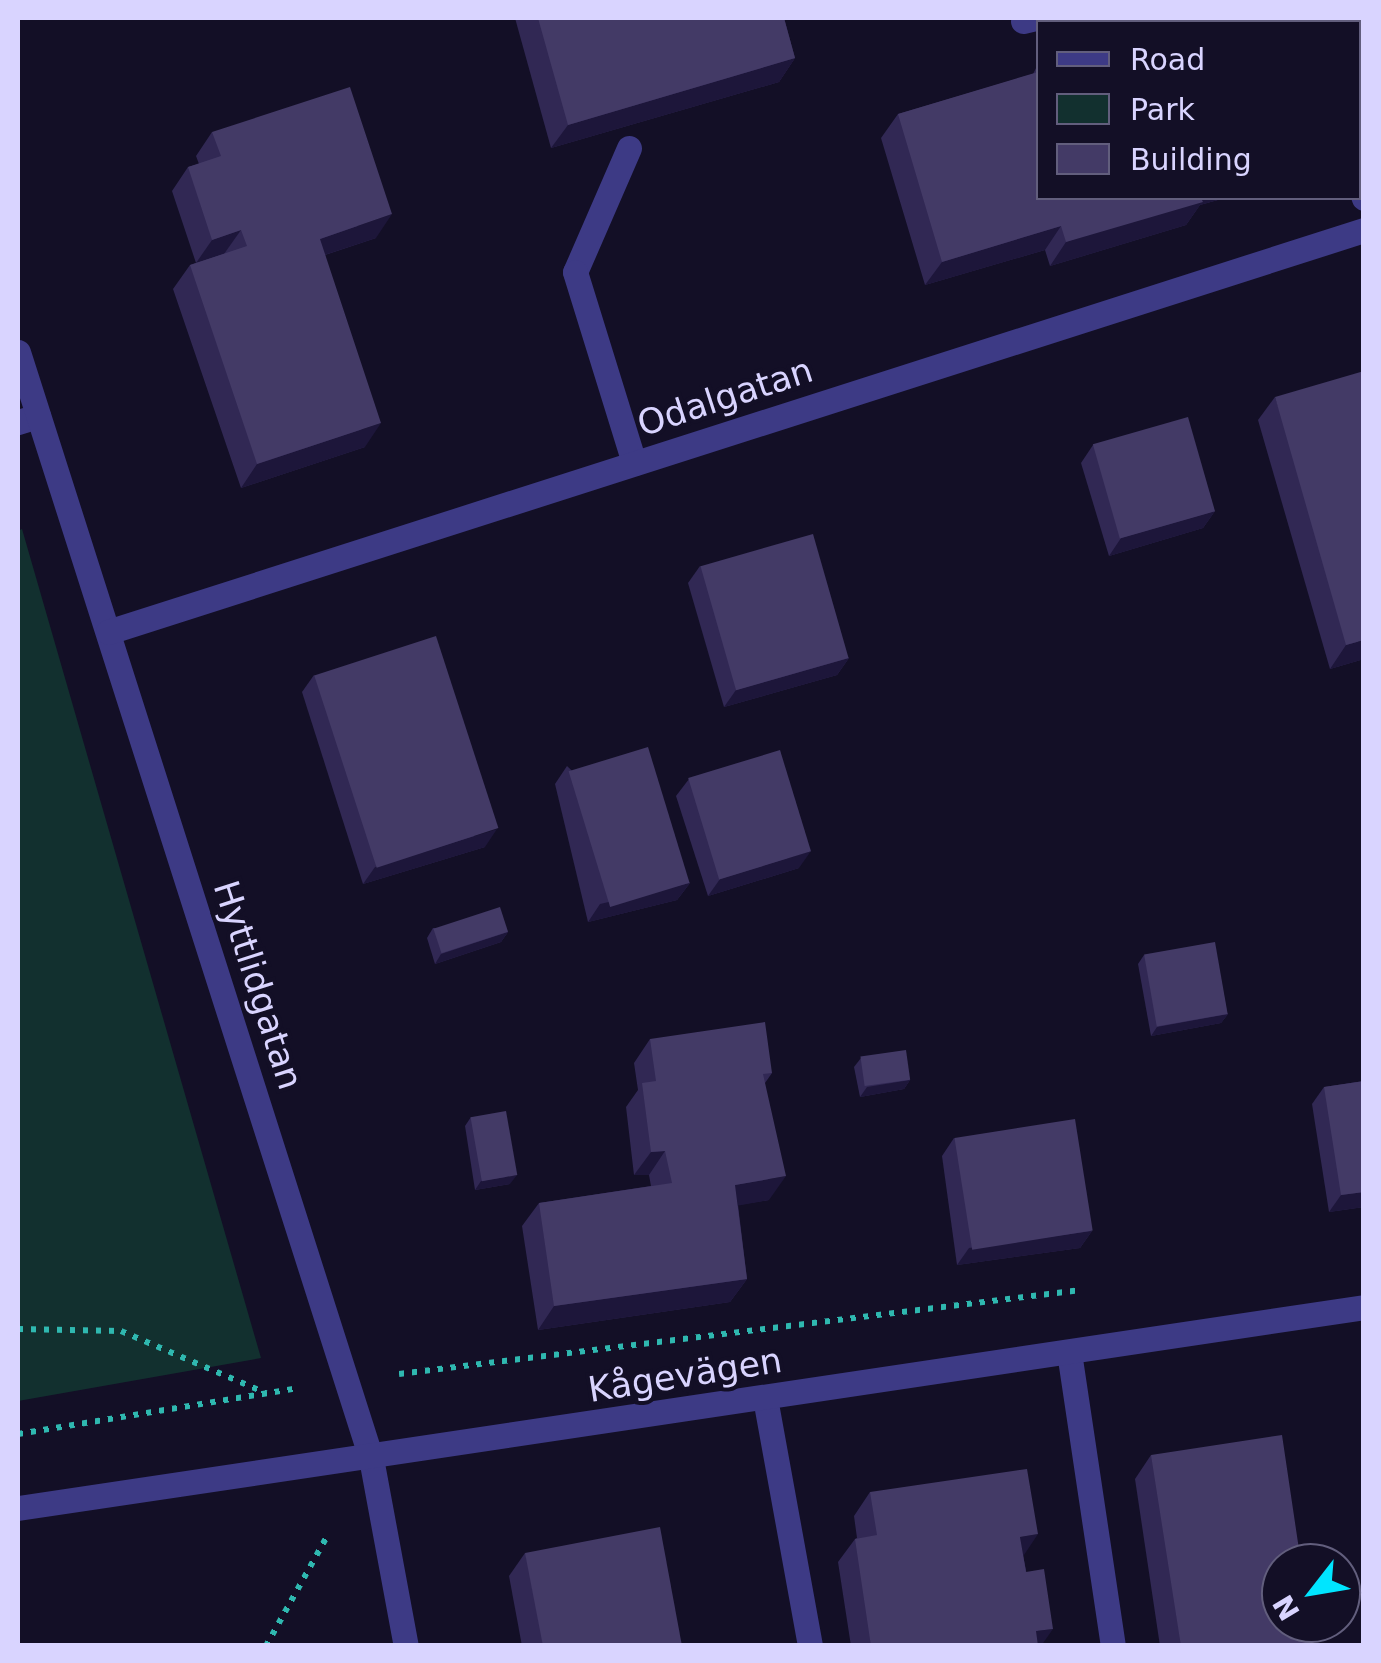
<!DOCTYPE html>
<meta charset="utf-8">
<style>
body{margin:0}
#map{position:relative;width:1381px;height:1663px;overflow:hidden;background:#130f26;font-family:"DejaVu Sans",sans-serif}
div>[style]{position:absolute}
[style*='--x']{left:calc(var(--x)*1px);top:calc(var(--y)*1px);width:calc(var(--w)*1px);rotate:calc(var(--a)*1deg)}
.green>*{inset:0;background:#12302f}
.path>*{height:6px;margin-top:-3px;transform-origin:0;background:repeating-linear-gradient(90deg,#2fb8b0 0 5px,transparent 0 13px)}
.lane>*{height:25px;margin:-12.5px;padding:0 12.5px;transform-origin:12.5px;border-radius:12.5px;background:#3d3a85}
.street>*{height:25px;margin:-12.5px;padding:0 12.5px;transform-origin:12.5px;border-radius:12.5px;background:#3d3a85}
.wall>*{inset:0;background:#312854}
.shaded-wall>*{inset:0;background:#1d163a}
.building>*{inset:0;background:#433a66;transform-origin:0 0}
span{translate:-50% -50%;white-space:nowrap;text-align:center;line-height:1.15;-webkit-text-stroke:8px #130f26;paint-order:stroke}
.street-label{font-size:35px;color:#d9d4ff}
.frame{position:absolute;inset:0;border:20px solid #d9d4ff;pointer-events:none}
.legend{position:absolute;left:1036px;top:20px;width:325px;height:180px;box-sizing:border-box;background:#130f26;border:2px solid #625e7d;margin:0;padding:12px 18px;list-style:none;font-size:30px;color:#d9d4ff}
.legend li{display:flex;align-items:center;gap:20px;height:50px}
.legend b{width:50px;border:2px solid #625e7d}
.north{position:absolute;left:1261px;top:1543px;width:100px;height:100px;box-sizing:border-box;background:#130f26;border:2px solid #625e7d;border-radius:50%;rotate:239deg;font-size:28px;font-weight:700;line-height:40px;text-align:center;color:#d9d4ff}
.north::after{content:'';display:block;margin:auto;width:35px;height:45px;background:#00e5ff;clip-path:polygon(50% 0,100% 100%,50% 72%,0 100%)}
</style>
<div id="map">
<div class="green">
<i style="clip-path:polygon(22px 529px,261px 1358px,18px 1401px,18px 531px)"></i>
</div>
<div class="path">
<i style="--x:18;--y:1329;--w:103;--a:1.1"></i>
<i style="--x:121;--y:1331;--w:158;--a:23.2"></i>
<i style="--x:399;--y:1374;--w:687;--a:-7.02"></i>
<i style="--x:18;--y:1434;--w:279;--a:-9.3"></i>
<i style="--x:266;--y:1646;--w:129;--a:-60.9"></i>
</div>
<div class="lane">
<i style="--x:1310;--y:18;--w:4;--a:63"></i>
<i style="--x:1023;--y:21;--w:13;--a:-13"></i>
<i style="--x:629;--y:148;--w:135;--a:113.5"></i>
<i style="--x:575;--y:272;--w:200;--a:72.8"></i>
<i style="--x:1358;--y:181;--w:18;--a:71"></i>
<i style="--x:18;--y:422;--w:21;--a:-17"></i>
<i style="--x:1069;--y:1352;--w:297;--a:81.5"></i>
<i style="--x:765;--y:1398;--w:252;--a:79.7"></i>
</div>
<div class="street">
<i style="--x:18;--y:352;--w:1161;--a:72.3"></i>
<i style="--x:371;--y:1458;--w:191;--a:79.5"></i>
<i style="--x:108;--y:632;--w:1319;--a:-17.75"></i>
<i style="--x:18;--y:1508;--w:1361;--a:-8.49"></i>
</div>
<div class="wall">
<i style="clip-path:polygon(515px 18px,784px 18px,795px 58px,779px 82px,551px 148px)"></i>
<i style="clip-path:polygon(1038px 64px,1038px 198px,1225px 198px,1200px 205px,1186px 225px,1050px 266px,1045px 250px,925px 285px,881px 138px,898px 114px,1033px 74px)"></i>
<i style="clip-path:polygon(212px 132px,376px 238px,325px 255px,365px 447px,241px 488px,173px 289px,190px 265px,196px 263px,172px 191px,188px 167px,199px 164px,196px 156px)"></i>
<i style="clip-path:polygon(1275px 397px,1364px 659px,1330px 669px,1258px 420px)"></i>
<i style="clip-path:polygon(1093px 445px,1215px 511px,1203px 528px,1109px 556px,1081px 463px)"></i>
<i style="clip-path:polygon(700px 566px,849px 658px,837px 675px,724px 707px,688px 583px)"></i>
<i style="clip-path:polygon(314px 675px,485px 847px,363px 884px,302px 692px)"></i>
<i style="clip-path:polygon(567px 766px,690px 883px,677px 900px,588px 922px,555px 784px)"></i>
<i style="clip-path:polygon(689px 779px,799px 868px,708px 896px,676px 796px)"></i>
<i style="clip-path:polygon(433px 928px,508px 932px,501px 942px,435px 964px,427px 938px)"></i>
<i style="clip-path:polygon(1144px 955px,1228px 1014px,1221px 1023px,1151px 1036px,1138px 964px)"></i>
<i style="clip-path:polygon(650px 1039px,772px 1073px,765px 1083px,769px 1200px,738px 1205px,747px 1279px,730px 1302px,538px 1330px,522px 1226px,539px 1203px,651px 1186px,649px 1175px,634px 1175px,626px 1107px,638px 1090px,634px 1063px)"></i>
<i style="clip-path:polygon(861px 1058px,910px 1080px,904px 1089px,860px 1097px,854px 1067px)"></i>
<i style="clip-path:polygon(1364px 1081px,1364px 1207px,1329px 1212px,1312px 1104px,1324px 1087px)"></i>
<i style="clip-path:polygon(471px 1117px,510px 1184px,475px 1190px,465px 1126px)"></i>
<i style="clip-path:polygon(954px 1138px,1092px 1231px,1080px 1248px,957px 1265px,942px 1156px)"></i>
<i style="clip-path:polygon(1151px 1455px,1314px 1646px,1160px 1646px,1135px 1479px)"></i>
<i style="clip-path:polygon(870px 1492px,1023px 1555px,1041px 1646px,851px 1646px,838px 1562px,855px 1539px,857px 1538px,854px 1516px)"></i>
<i style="clip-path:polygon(525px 1553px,682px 1646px,522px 1646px,509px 1576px)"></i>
</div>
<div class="shaded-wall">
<i style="clip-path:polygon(795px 58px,779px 82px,551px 148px,568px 125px)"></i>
<i style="clip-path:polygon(1191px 198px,1225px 198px,1200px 205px,1186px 225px,1050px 266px,1066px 242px)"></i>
<i style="clip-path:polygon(392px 214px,376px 238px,303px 262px,320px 239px)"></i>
<i style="clip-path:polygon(1061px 226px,1045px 250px,925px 285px,942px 262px)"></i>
<i style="clip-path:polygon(241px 230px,224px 254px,196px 263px,212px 240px)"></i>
<i style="clip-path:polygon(381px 423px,365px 447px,241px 488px,257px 464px)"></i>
<i style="clip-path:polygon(1215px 511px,1203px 528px,1109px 556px,1121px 538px)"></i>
<i style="clip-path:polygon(1364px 640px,1364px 659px,1330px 669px,1346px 645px)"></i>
<i style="clip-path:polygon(849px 658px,837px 675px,724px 707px,736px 690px)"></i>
<i style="clip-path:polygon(497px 829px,485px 847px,363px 884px,375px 867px)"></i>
<i style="clip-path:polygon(811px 851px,799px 868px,708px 896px,720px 879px)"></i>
<i style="clip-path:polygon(690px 883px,677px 900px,588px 922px,600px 904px)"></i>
<i style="clip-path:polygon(508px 932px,501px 942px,435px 964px,441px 954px)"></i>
<i style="clip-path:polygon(1228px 1014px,1221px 1023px,1151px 1036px,1157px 1027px)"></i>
<i style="clip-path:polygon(910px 1080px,904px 1089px,860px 1097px,867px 1087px)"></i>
<i style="clip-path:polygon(665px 1151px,649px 1175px,634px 1175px,651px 1152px)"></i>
<i style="clip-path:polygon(517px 1175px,510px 1184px,475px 1190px,481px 1181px)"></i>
<i style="clip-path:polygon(786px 1176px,769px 1200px,719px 1209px,735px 1185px)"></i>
<i style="clip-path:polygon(1364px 1192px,1364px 1207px,1329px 1212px,1341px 1195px)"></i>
<i style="clip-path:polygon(1092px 1231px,1080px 1248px,957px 1265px,969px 1248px)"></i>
<i style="clip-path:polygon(747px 1279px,730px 1302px,538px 1330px,554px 1306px)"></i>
<i style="clip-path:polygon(1038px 1534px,1022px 1558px,1020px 1537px)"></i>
<i style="clip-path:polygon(1053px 1629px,1041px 1646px,1026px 1646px,1036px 1631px)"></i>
</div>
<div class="building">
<i style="clip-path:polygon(538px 18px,784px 18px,795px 58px,568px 125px)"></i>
<i style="clip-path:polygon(1236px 18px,1275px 18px,1276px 22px,1219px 22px)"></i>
<i style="clip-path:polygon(1038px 72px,1038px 198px,1201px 198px,1203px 202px,1066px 242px,1061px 226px,942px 262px,898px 114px)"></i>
<i style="clip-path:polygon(350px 87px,392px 214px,320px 239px,381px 423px,257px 464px,190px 265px,247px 246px,241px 230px,212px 240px,188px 167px,221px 156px,212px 132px)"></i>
<i style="clip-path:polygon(1364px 371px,1364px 640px,1346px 645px,1275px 397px)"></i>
<i style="left:1188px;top:417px;width:98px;height:99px;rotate:74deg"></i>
<i style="left:813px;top:534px;width:129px;height:117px;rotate:74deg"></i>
<i style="left:436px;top:636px;width:202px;height:128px;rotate:72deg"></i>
<i style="left:648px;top:747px;width:142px;height:83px;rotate:73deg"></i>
<i style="left:780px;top:750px;width:106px;height:96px;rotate:73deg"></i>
<i style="left:500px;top:907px;width:26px;height:70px;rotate:72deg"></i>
<i style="left:1215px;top:942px;width:73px;height:72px;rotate:80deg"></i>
<i style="clip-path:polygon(765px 1022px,772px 1073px,763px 1074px,786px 1176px,735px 1185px,747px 1279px,554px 1306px,539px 1203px,672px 1183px,665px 1151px,651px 1152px,642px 1083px,656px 1081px,650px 1039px)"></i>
<i style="left:906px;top:1050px;width:30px;height:46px;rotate:82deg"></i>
<i style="clip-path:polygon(1364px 1081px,1364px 1192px,1341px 1195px,1324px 1087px)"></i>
<i style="left:506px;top:1111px;width:65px;height:36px;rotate:80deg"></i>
<i style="left:1075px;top:1119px;width:113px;height:122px;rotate:81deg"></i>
<i style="clip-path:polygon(1282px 1435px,1301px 1563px,1281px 1563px,1281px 1623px,1310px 1623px,1314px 1646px,1181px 1646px,1151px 1455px)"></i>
<i style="clip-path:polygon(1027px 1469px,1038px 1534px,1020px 1537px,1026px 1572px,1044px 1569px,1053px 1629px,1036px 1631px,1038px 1646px,871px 1646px,855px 1539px,877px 1535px,870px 1492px)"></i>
<i style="clip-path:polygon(660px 1527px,682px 1646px,543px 1646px,525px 1553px)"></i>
</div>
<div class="street-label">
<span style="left:725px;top:397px;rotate:-18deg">Odalgatan</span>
<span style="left:258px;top:985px;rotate:72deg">Hyttlidgatan</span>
<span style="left:685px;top:1375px;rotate:-9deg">Kågevägen</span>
</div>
<div class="frame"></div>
<ul class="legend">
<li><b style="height:12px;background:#3d3a85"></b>Road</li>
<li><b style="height:28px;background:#12302f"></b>Park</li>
<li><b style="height:28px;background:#433a66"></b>Building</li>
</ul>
<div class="north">N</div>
</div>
